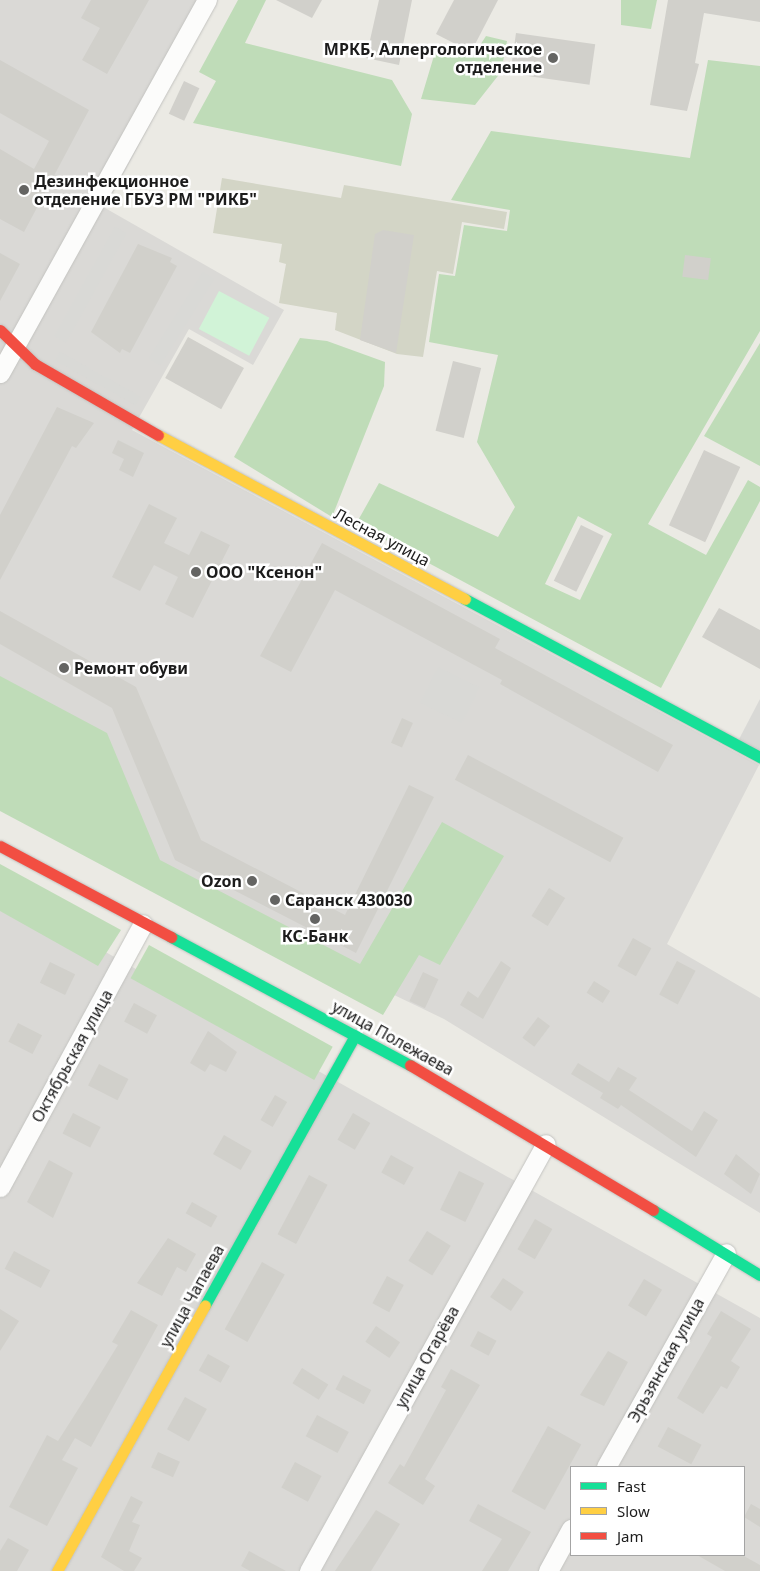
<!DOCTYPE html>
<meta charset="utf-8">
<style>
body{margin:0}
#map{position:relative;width:760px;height:1571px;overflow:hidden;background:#ebeae4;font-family:"Noto Sans",sans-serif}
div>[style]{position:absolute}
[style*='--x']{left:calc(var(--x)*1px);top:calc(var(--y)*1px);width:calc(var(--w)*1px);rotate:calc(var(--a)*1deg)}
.residential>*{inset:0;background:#dad9d6}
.construction>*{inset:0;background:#d3d5c6}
.forest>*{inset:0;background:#bfdcb8;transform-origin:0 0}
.park>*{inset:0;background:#d1f3d7;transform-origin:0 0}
.parking>*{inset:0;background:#d9d9d6;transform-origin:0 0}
.building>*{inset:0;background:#d1d0cb;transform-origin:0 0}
.roads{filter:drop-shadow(0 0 1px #c3c3c0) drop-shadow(0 0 1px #c3c3c0)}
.street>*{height:19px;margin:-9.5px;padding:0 9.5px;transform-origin:9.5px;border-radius:9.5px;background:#fcfcfb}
.fast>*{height:11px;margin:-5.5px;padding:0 5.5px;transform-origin:5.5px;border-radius:5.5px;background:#16e098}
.slow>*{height:11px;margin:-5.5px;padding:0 5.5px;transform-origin:5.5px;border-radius:5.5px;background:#ffcf43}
.jam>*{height:11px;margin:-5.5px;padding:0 5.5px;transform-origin:5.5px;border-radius:5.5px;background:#f24e42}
.dots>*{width:14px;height:14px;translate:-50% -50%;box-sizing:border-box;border:2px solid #fff;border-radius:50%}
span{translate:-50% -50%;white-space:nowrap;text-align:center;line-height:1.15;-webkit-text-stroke:5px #fff;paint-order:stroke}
.poi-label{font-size:16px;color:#1c1c1c;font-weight:700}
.right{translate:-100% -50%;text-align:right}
.left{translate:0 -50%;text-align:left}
.street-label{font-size:16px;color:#1c1c1c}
.legend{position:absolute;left:570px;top:1466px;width:175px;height:90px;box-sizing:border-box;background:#fff;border:1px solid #a4a4a4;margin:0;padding:6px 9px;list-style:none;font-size:15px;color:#1c1c1c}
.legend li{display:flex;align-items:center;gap:10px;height:25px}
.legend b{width:25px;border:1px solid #a4a4a4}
</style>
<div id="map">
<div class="residential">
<i style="clip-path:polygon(0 0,217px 0,105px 208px,284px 310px,253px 365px,189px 329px,132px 430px,759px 765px,667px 944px,760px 998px,760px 1213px,444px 1019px,0 805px)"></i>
<i style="clip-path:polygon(evenodd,0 893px,760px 1318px,760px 1571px,0 1571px,0 893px,571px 1467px,744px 1467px,744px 1555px,571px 1555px,571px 1467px)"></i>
</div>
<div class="construction">
<i style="clip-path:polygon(222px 178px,341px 198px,344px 185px,507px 212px,504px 229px,462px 222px,453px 274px,437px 271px,423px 357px,397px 354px,335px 330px,337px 313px,279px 303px,286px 264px,279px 262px,282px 244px,213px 233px)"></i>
</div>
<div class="forest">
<i style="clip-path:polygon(238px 0,266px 0,245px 43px,392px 80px,412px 114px,401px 166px,193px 123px,216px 81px,199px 72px)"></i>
<i style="clip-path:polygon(621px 0,657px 0,651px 29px,621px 25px)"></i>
<i style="clip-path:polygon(486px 36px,507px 41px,501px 72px,475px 105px,421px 99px,436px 49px,473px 56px)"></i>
<i style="clip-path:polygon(evenodd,708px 60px,760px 66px,760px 331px,648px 524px,706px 555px,748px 480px,760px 487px,760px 501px,661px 688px,356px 524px,379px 483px,498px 537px,515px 507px,477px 442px,498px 355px,429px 342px,439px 274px,455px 276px,464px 225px,507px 231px,510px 210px,451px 200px,491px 131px,690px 158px,708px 60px,578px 516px,612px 534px,580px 600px,545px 584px,578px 516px)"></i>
<i style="clip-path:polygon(300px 338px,327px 341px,385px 362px,384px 386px,332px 517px,234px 457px)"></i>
<i style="clip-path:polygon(760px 343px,760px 466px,704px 436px)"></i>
<i style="clip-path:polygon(0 676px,107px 733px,160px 860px,360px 964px,442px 822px,504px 856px,440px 965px,419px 955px,383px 1015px,0 811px)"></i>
<i style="clip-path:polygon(0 864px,121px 930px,98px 966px,0 911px)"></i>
<i style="left:149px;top:945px;width:210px;height:38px;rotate:29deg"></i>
</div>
<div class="park">
<i style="left:219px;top:291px;width:57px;height:43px;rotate:28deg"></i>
</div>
<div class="parking">
<i style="left:115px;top:227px;width:13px;height:125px;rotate:29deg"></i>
<i style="left:203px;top:272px;width:13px;height:102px;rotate:32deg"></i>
<i style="left:60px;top:352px;width:92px;height:10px;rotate:29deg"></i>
<i style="left:438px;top:667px;width:46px;height:40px;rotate:26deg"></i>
<i style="clip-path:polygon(760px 699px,760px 757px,737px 743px)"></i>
</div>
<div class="building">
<i style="clip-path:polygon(91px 0,149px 0,107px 74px,82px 60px,100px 28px,81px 18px)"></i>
<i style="clip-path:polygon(276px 0,322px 0,312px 18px)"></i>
<i style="clip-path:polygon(379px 0,412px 0,399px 65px,366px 58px)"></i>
<i style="clip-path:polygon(454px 0,498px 0,471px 52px,436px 34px)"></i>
<i style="clip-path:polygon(668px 0,760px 0,760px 22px,704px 13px,695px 63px,699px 64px,687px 111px,650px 105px)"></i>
<i style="left:516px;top:33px;width:80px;height:41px;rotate:8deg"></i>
<i style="clip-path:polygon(0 60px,89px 110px,24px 232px,0 219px,0 149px,34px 169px,49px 141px,0 113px)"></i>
<i style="left:184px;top:81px;width:17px;height:36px;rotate:25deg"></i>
<i style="clip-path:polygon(383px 230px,414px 235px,396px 353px,360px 340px,375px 234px)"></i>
<i style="clip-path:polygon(138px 244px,172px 258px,170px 262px,177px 266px,130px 353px,122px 349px,120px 353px,91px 332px)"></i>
<i style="clip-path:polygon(0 253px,20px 264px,0 301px)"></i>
<i style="left:685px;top:255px;width:26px;height:22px;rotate:7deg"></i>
<i style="left:188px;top:337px;width:64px;height:47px;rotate:29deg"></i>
<i style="left:453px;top:361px;width:29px;height:72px;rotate:14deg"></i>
<i style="clip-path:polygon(57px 407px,94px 423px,76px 448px,72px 446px,0 580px,0 515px)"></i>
<i style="clip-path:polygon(118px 440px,144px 453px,133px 477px,119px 470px,124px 459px,112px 453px)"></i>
<i style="left:704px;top:450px;width:40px;height:83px;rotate:25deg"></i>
<i style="clip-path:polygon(149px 504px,177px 518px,164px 543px,189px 555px,201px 531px,230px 545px,193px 618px,165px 604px,178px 577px,154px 565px,140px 591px,112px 577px)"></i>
<i style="left:581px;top:525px;width:25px;height:62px;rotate:26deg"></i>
<i style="clip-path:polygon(322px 543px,500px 639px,495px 648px,673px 745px,658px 772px,500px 684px,502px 680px,335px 590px,291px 672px,260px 656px)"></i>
<i style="clip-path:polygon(719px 608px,760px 630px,760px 669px,702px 637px)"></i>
<i style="clip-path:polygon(0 611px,136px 687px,201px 840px,345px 915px,409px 785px,434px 797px,356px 953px,175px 860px,112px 708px,0 644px)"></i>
<i style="left:402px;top:718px;width:12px;height:27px;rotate:24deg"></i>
<i style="left:468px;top:755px;width:176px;height:28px;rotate:28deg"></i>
<i style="left:549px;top:888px;width:19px;height:33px;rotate:32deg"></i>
<i style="left:633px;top:938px;width:21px;height:32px;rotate:29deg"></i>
<i style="clip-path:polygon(501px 961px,511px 968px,483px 1019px,460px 1005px,468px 991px,478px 998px)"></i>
<i style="left:677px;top:961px;width:21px;height:38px;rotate:28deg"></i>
<i style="left:50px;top:962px;width:28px;height:23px;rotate:26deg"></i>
<i style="left:423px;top:972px;width:17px;height:32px;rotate:25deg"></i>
<i style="left:594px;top:981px;width:19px;height:14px;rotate:32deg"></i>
<i style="left:134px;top:1003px;width:26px;height:21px;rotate:28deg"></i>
<i style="left:538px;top:1017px;width:15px;height:26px;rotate:37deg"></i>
<i style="left:18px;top:1023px;width:27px;height:21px;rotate:27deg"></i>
<i style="clip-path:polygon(208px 1031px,237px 1052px,226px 1072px,210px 1064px,205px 1072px,190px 1063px)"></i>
<i style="clip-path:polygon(578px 1063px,609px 1082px,618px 1067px,637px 1078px,629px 1090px,692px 1131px,704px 1111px,718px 1120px,696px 1157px,621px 1105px,618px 1109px,600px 1098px,603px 1093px,571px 1074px)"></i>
<i style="left:99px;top:1064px;width:33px;height:24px;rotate:27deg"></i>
<i style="left:275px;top:1095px;width:14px;height:29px;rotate:30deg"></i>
<i style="left:73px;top:1113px;width:31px;height:23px;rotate:27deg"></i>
<i style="left:353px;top:1113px;width:20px;height:31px;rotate:30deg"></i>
<i style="left:224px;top:1135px;width:32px;height:22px;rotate:30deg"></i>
<i style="clip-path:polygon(736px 1154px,760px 1174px,751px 1194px,724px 1174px)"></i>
<i style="left:391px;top:1155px;width:26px;height:20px;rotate:29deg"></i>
<i style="clip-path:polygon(49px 1160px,73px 1173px,53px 1218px,27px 1202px)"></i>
<i style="left:459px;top:1171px;width:28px;height:43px;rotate:26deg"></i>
<i style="left:309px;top:1175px;width:21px;height:67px;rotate:28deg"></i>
<i style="left:192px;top:1202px;width:29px;height:13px;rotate:29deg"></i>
<i style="left:535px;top:1219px;width:20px;height:35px;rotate:30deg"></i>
<i style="left:427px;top:1231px;width:28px;height:35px;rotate:32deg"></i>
<i style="clip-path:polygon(168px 1238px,196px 1254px,186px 1272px,177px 1267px,162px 1296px,137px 1283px)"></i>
<i style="left:14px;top:1251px;width:41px;height:20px;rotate:28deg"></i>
<i style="left:262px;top:1262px;width:26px;height:77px;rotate:29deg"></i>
<i style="left:387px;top:1276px;width:19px;height:31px;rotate:28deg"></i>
<i style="left:503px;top:1278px;width:25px;height:23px;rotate:34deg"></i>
<i style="left:644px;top:1279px;width:21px;height:31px;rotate:31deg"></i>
<i style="clip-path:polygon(0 1309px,19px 1321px,0 1351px)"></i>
<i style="clip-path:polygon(131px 1310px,158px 1325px,91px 1447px,75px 1438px,62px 1460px,78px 1468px,47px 1526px,9px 1507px,47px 1435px,58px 1441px,86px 1397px,118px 1345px,112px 1342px)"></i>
<i style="clip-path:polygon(721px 1311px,751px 1329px,731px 1361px,740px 1367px,727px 1389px,721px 1386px,703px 1414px,677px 1398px,712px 1337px,707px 1334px)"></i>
<i style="left:376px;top:1326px;width:29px;height:19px;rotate:34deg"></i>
<i style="left:478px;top:1331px;width:21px;height:17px;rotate:28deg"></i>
<i style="clip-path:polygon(608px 1351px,628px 1362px,604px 1406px,580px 1395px)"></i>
<i style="left:208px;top:1354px;width:25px;height:19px;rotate:29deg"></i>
<i style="left:302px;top:1368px;width:31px;height:18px;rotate:32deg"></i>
<i style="clip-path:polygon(451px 1369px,480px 1385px,425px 1479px,435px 1486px,423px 1505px,388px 1483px,400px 1464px,404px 1467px,446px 1390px,441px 1387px)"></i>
<i style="left:343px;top:1375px;width:32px;height:16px;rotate:28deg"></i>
<i style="left:185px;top:1397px;width:25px;height:37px;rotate:29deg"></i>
<i style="left:317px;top:1415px;width:36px;height:24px;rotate:28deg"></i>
<i style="left:548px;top:1426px;width:38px;height:75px;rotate:29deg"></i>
<i style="left:668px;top:1427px;width:38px;height:22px;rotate:28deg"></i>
<i style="left:158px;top:1452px;width:24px;height:17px;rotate:24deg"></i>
<i style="left:295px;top:1462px;width:30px;height:29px;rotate:28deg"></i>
<i style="clip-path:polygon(131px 1496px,143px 1502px,132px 1522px,140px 1525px,129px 1551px,142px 1558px,134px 1571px,124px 1571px,101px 1557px)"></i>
<i style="clip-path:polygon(478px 1504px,531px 1532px,508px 1571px,482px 1571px,502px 1539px,469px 1521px)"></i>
<i style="clip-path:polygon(751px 1504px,760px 1509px,760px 1527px,744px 1517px)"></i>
<i style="clip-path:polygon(376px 1510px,400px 1524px,376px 1563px,371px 1571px,335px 1571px)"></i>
<i style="clip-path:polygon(8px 1538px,29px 1550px,17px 1571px,0 1571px,0 1551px)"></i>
<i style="clip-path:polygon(249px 1551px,286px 1571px,250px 1571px,241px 1566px)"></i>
<i style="clip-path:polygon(697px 1555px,742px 1555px,760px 1565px,760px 1571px,725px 1571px)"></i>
</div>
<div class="roads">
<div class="street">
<i style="--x:0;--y:373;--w:427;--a:-61"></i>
<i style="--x:0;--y:1187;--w:299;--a:-61.5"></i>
<i style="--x:606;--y:1467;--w:245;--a:-60.7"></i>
<i style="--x:309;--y:1571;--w:488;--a:-61"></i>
<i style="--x:548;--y:1571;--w:48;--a:-61.3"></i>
</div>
<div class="fast">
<i style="--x:465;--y:599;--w:335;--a:28.2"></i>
<i style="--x:171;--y:937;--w:271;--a:28.2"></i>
<i style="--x:653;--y:1210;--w:125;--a:31.3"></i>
<i style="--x:205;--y:1305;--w:309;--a:-60.9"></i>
</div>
<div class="slow">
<i style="--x:158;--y:435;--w:348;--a:28.1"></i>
<i style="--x:57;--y:1571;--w:304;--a:-60.9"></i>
</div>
<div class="jam">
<i style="--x:0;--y:330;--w:49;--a:44.2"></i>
<i style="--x:35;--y:364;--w:142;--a:30"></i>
<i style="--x:0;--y:846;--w:194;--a:28"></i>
<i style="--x:410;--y:1065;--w:283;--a:30.8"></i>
</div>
</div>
<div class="dots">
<i style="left:553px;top:58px;background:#646462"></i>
<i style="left:24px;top:190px;background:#646462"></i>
<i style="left:196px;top:572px;background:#646462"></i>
<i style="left:64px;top:668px;background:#646462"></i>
<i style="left:252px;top:881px;background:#646462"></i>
<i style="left:275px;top:900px;background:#646462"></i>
<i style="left:315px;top:919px;background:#646462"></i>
</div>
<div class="poi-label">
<span class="right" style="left:542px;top:58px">МРКБ, Аллергологическое<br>отделение</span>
<span class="left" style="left:34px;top:190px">Дезинфекционное<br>отделение ГБУЗ РМ "РИКБ"</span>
<span class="left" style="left:206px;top:572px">ООО "Ксенон"</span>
<span class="left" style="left:74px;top:668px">Ремонт обуви</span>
<span class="right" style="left:242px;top:881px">Ozon</span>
<span class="left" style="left:285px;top:900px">Саранск 430030</span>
<span style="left:315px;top:936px">КС-Банк</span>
</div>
<div class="street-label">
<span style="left:382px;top:537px;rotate:28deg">Лесная улица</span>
<span style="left:393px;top:1038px;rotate:29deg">улица Полежаева</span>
<span style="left:72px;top:1056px;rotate:-61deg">Октябрьская улица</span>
<span style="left:192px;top:1296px;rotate:-61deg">улица Чапаева</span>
<span style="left:427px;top:1357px;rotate:-61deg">улица Огарёва</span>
<span style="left:666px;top:1360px;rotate:-61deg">Эрьзянская улица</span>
</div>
<ul class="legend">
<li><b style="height:6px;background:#16e098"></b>Fast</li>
<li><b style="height:6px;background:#ffcf43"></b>Slow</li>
<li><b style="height:6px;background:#f24e42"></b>Jam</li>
</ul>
</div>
